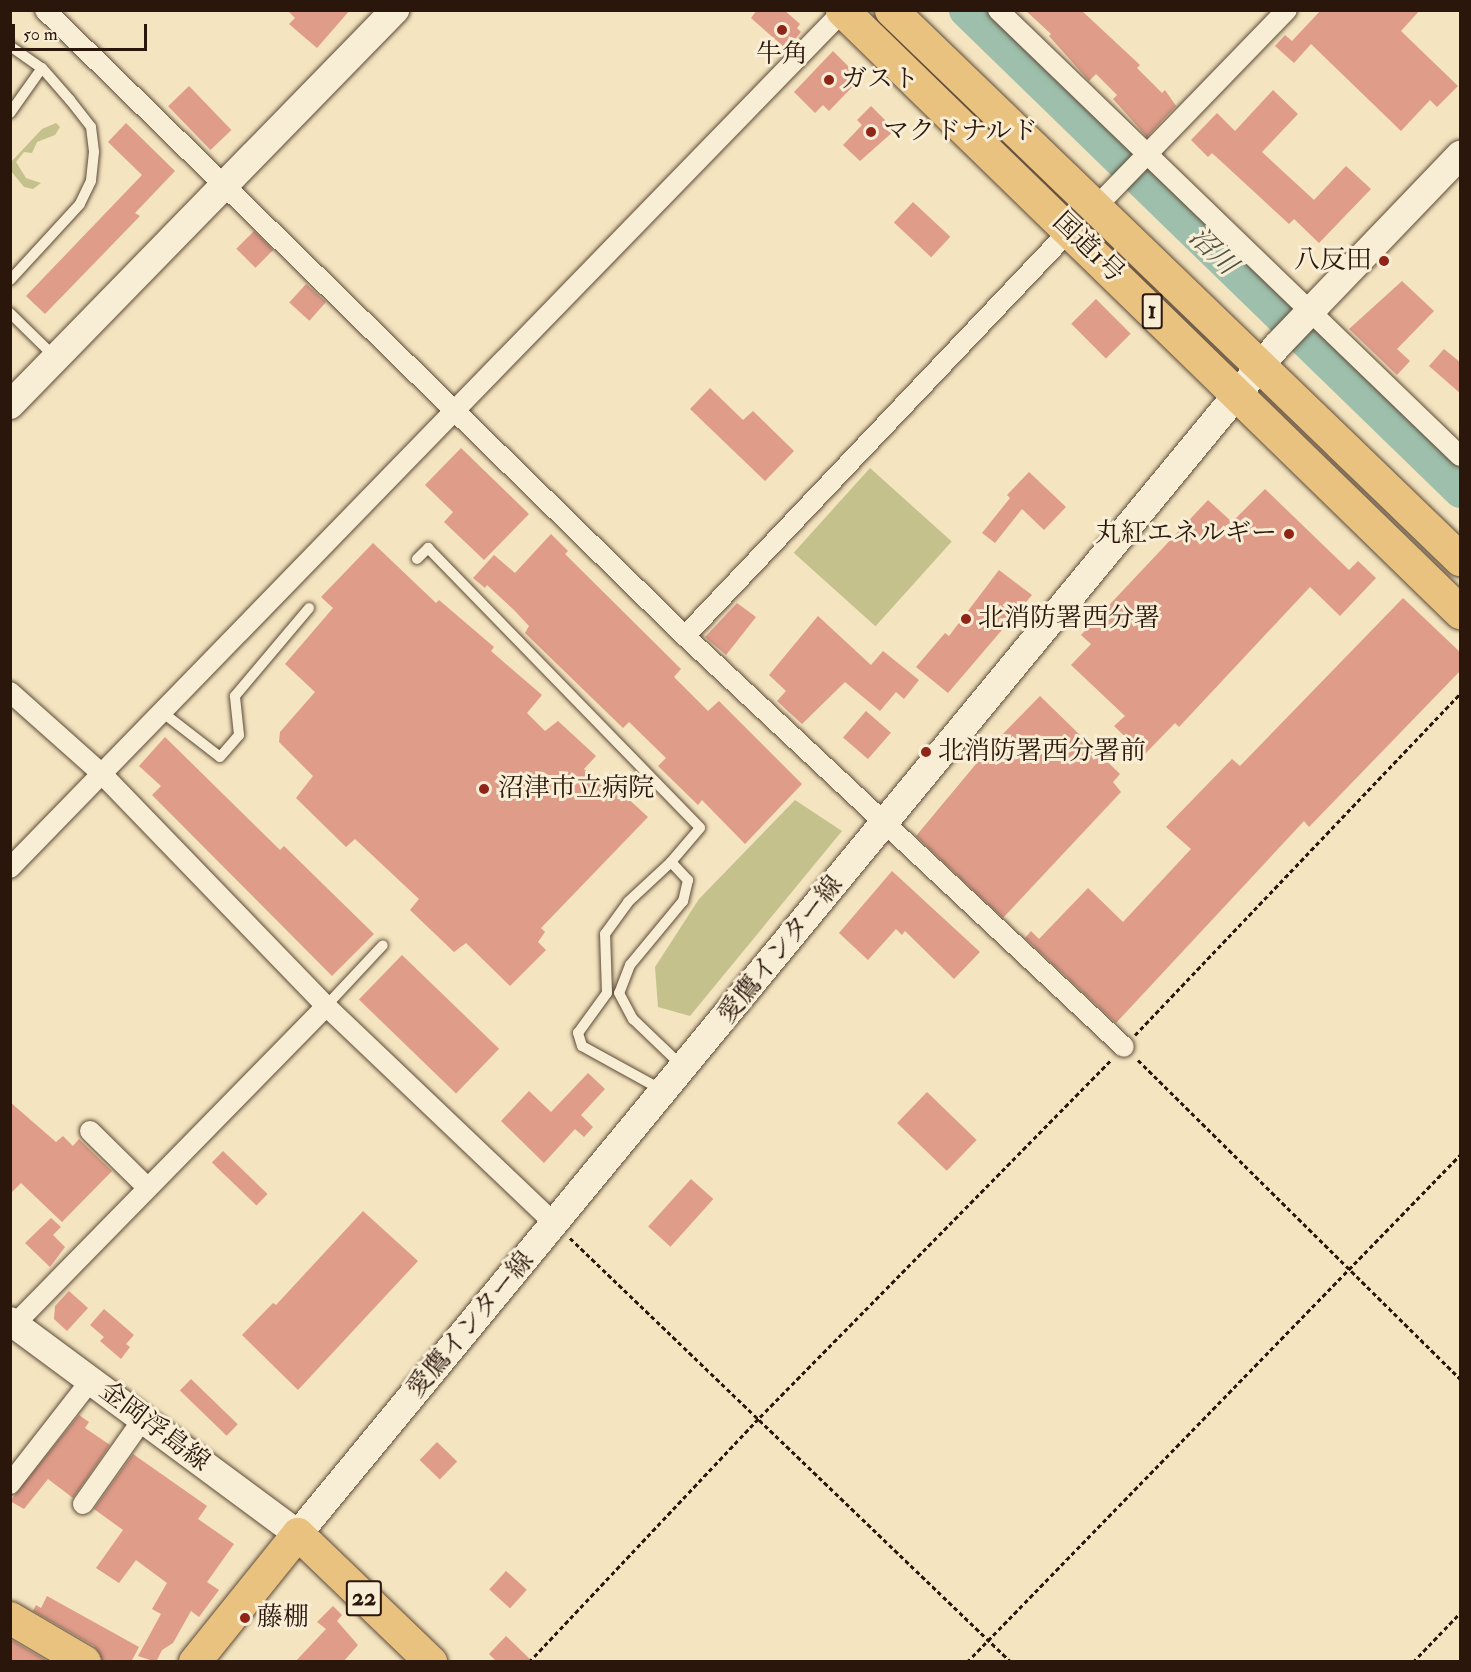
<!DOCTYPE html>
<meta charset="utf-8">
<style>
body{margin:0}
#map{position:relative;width:1471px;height:1672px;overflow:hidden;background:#f4e4bf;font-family:"IM FELL Double Pica","Noto Serif JP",serif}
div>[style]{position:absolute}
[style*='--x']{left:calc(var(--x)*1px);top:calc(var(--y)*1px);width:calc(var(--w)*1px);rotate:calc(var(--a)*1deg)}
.green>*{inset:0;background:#c4c18c;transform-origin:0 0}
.river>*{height:33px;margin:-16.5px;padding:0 16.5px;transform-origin:16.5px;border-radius:16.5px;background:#9dbfab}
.building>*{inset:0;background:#de9c89;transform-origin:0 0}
.path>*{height:3px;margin-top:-1.5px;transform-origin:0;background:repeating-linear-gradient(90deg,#2a160b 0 4.5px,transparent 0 7.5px)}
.roads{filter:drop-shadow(0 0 2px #5c4a38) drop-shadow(0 0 2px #5c4a38)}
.lane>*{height:10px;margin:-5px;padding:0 5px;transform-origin:5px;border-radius:5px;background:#f8edd5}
.street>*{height:20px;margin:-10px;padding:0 10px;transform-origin:10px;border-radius:10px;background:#f8edd5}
.secondary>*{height:28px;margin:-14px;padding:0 14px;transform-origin:14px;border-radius:14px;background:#f8edd5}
.primary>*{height:32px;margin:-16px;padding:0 16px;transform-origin:16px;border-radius:16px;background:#eac280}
.highway>*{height:33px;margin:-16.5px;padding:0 16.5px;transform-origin:16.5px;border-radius:16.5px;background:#eac280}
.dots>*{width:16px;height:16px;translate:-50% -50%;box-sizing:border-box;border:3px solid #f8edd5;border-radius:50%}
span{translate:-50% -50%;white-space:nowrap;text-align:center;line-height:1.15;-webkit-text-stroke:6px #f8edd5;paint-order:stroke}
.shield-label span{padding:2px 4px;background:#f8edd5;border:2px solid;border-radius:4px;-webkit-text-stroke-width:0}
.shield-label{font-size:24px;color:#2a160b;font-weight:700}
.poi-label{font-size:26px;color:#2a160b}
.left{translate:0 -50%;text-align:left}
.right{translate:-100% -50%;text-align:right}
.street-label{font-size:26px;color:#2a160b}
.water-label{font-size:27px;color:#525143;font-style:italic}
.frame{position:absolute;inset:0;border:12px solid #2a160b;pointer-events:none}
.scale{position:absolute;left:12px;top:24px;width:135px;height:27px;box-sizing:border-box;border:3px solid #2a160b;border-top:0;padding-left:8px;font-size:18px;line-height:21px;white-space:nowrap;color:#2a160b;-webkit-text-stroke:4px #f8edd5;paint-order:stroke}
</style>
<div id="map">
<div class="green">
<i style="clip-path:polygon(56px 123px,60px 127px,55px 135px,37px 142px,32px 153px,24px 152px,16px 162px,26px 178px,41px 183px,33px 189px,24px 187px,11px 171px,11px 162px,42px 129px)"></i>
<i style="left:870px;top:468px;width:110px;height:114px;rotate:42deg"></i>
<i style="clip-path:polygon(795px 800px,842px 831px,690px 1016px,658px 1007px,655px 967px,699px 899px)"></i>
</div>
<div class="river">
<i style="--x:965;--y:10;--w:690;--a:44.18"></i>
</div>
<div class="building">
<i style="clip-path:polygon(287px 10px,350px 10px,317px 48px,289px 24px,295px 18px)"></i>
<i style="clip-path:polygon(757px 10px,784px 10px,800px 24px,797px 28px,801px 32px,786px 49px,751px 18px)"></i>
<i style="clip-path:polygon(1025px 10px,1081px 10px,1140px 65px,1137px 68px,1162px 93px,1165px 90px,1176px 106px,1147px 137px,1113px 99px,1117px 95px,1096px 74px,1089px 81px,1049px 36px,1051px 34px)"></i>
<i style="clip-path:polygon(1321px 10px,1420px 10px,1401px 31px,1458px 86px,1437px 107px,1430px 100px,1401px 131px,1311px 44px,1294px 63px,1275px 46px,1285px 35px,1292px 41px)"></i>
<i style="clip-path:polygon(833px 51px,854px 72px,850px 77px,856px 83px,829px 111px,823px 105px,815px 113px,794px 92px)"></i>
<i style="left:189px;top:86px;width:61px;height:29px;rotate:46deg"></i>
<i style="clip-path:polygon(1273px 90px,1298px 114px,1262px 152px,1314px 200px,1346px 166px,1371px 189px,1319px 243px,1294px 219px,1289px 224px,1212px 153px,1208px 157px,1191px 140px,1217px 113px,1235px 131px)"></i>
<i style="clip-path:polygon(871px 106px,895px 130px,860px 161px,843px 145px,862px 125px,857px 120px)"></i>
<i style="clip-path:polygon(126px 123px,175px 171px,135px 213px,140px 216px,45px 314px,26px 296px,142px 175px,108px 142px)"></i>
<i style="left:913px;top:202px;width:51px;height:28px;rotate:43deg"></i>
<i style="left:254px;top:231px;width:27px;height:25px;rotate:45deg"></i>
<i style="clip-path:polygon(1402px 281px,1434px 311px,1397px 349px,1410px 361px,1397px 375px,1349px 329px)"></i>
<i style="left:306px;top:284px;width:27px;height:25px;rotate:42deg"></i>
<i style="left:1096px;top:299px;width:49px;height:35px;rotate:45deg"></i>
<i style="clip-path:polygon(1444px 349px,1461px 363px,1461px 394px,1429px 366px)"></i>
<i style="clip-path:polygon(710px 388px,743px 420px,753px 411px,794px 451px,765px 481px,690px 409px)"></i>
<i style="clip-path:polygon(461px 448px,529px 514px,484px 560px,444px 522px,453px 512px,425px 485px)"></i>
<i style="clip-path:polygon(1029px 472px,1066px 507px,1044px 530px,1022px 509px,995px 543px,982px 533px,1010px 498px,1007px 495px)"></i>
<i style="clip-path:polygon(1265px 489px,1349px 570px,1358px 561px,1376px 578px,1340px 616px,1310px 587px,1179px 727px,1175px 723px,1144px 755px,1114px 726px,1125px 716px,1071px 665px,1091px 644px,1081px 635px,1208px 500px,1232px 522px)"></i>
<i style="clip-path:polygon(551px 534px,568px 551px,565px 554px,681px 669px,674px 677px,708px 711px,719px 701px,802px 784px,745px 844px,702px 800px,698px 805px,658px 766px,666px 758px,629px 722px,623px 728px,525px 633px,529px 626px,514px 610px,487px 585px,485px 588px,473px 578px,494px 555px,515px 573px)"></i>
<i style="clip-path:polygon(373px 543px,436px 603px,439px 600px,494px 647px,491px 651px,542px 695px,527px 713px,545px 731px,558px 721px,596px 756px,584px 769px,604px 788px,611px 783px,648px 817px,541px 928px,545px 932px,538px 942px,546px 950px,510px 986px,466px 943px,454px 952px,410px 910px,419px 899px,355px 839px,346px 847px,296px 798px,313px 776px,279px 742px,280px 732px,315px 692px,285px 664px,333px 608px,321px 597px)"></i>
<i style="clip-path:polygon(999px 570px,1032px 595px,948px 693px,916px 667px,945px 633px,949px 636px)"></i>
<i style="clip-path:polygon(1403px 598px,1461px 653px,1461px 670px,1309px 827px,1304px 821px,1116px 1023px,1025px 938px,1031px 931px,1039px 939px,1088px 888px,1123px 922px,1191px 849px,1166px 827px,1232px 759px,1240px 766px)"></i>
<i style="clip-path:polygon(737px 603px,756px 617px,726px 655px,705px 637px)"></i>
<i style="clip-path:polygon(818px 616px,871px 665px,883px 651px,919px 680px,904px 699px,896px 692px,880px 711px,845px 682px,802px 724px,777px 701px,786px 691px,769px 675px)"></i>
<i style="clip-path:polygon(1040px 696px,1120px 774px,1113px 782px,1121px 792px,1003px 918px,916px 836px,991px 746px)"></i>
<i style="left:866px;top:711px;width:33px;height:35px;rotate:41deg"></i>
<i style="clip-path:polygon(165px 737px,280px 850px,284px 846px,374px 934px,332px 976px,152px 795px,161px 786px,139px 766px)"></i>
<i style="clip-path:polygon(892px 871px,980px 952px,954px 979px,905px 931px,902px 935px,896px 929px,868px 960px,839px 933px)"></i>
<i style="left:402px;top:955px;width:135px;height:62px;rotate:44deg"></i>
<i style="clip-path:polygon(588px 1073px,605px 1089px,581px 1115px,593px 1127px,584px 1137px,575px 1129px,544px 1163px,501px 1121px,529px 1091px,551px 1112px)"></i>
<i style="left:927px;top:1092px;width:69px;height:43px;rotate:44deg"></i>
<i style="clip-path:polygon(10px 1102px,56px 1142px,63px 1136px,73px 1146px,79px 1139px,112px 1171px,62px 1222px,21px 1183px,10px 1194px)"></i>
<i style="left:223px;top:1151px;width:62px;height:16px;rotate:44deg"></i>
<i style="left:691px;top:1179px;width:30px;height:64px;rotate:42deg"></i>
<i style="clip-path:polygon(363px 1211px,418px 1261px,298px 1390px,242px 1335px,273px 1303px,276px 1305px)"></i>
<i style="clip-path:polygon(51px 1218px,61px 1227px,53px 1235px,65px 1247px,50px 1267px,25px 1243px)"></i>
<i style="clip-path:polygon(69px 1291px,88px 1308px,67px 1331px,54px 1319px,55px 1306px)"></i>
<i style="clip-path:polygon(104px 1309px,134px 1335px,126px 1344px,130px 1347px,121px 1359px,100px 1341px,104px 1337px,90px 1325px)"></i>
<i style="left:191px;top:1379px;width:65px;height:16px;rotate:44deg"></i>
<i style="clip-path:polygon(79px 1415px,89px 1422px,85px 1428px,110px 1445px,73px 1498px,48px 1479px,24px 1509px,10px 1501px)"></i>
<i style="left:437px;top:1442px;width:28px;height:25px;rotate:44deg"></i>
<i style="clip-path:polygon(133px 1454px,207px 1506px,198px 1519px,234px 1544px,207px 1582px,219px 1590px,199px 1617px,191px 1611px,173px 1643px,162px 1650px,156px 1662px,138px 1656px,161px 1614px,152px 1609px,167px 1583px,136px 1560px,119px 1583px,96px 1568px,123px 1530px,94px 1509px)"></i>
<i style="left:506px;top:1571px;width:28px;height:25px;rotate:42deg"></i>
<i style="clip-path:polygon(47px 1596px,139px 1647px,131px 1662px,103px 1662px,94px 1646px,33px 1611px,36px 1605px,41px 1608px)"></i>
<i style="clip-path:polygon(333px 1606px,342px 1615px,337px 1621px,358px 1645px,343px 1662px,295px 1662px,326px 1629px,317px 1622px)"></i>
<i style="clip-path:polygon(506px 1636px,533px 1662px,497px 1662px,489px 1654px)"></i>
<i style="clip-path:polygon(10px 1639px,49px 1662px,10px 1662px)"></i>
</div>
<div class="path">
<i style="--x:1135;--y:1035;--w:471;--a:-46.4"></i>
<i style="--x:1138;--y:1060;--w:453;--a:44.7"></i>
<i style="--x:570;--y:1238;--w:612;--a:43.87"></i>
<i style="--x:529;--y:1662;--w:337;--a:-46.7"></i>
<i style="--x:760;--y:1417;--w:502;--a:-45.48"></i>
<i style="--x:967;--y:1662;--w:707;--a:-45.8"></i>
<i style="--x:1413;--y:1662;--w:68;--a:-46.2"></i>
</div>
<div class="roads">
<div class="lane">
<i style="--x:10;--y:46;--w:39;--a:35"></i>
<i style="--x:42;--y:68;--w:43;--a:48.8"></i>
<i style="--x:70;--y:100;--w:34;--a:52"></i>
<i style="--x:91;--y:127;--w:25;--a:83"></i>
<i style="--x:94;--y:152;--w:29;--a:96"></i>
<i style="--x:91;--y:181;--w:25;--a:116"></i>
<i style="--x:80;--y:204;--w:103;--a:132.6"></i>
<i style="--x:10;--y:113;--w:55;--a:-54.6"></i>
<i style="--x:10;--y:313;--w:63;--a:44.4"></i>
<i style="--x:417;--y:559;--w:16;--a:-45"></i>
<i style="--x:428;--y:548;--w:390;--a:45.8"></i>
<i style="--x:700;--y:828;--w:45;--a:130.5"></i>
<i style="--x:162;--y:712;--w:73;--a:37.8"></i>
<i style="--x:220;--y:757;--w:29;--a:-49"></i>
<i style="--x:239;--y:735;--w:39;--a:-96"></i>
<i style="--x:235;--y:696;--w:115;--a:-49.9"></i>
<i style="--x:326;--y:1006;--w:83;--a:-46.9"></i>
<i style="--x:662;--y:1090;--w:91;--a:-151.2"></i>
<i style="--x:582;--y:1046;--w:14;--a:-107"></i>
<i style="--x:578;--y:1033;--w:49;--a:-54.1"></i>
<i style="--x:607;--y:993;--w:59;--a:-91.9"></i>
<i style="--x:605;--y:934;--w:39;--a:-54"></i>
<i style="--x:628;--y:902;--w:59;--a:-42.9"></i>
<i style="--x:671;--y:862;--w:25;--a:47"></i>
<i style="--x:688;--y:880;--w:22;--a:103"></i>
<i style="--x:683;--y:901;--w:83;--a:129.6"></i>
<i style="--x:630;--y:965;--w:30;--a:111"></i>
<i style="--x:619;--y:993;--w:30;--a:62"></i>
<i style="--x:633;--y:1019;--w:69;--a:43.8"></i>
</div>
<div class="street">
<i style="--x:45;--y:10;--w:895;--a:44.37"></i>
<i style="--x:685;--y:636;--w:601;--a:43.11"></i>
<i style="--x:998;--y:10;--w:642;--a:43.99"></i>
<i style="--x:1094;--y:209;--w:277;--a:-45.9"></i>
<i style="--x:685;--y:636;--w:560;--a:-46.52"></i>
<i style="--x:10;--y:692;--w:122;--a:41.7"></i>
<i style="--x:101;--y:773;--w:324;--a:46"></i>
<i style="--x:326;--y:1006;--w:316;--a:43.6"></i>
<i style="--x:10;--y:868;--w:1195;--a:-45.81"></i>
<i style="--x:90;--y:1131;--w:81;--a:44.5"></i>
<i style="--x:15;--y:1324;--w:445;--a:-45.6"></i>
<i style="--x:10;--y:1484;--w:132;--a:-52.1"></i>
<i style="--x:83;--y:1504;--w:104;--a:-54.8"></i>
</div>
<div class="secondary">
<i style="--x:10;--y:405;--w:552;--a:-45.73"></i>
<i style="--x:10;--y:1321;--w:358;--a:36.5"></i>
<i style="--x:298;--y:1534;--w:1539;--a:-50.51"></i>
<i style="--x:1277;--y:346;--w:265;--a:-46.2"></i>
</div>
<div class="primary">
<i style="--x:10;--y:1618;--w:87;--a:30.4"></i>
<i style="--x:195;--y:1662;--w:164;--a:-51.2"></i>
<i style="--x:298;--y:1534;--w:185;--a:43.9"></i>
</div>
<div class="highway">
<i style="--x:842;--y:10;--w:863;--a:44.25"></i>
<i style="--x:891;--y:10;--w:791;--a:43.98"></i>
</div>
</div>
<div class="dots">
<i style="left:782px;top:30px;background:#8f2418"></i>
<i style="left:829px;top:80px;background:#8f2418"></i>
<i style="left:871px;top:132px;background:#8f2418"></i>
<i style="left:1384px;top:261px;background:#8f2418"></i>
<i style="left:1289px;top:534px;background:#8f2418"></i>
<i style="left:966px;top:619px;background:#8f2418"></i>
<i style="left:926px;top:752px;background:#8f2418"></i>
<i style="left:484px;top:789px;background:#8f2418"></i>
<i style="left:245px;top:1618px;background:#8f2418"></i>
</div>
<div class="shield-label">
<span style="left:1152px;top:311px">1</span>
<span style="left:364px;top:1598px">22</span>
</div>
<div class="poi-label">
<span style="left:782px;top:55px">牛角</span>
<span class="left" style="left:841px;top:80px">ガスト</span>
<span class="left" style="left:883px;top:132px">マクドナルド</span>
<span class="right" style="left:1372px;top:261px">八反田</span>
<span class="right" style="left:1277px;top:534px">丸紅エネルギー</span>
<span class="left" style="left:978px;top:619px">北消防署西分署</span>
<span class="left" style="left:938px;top:752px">北消防署西分署前</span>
<span class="left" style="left:498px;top:789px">沼津市立病院</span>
<span class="left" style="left:257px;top:1618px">藤棚</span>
</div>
<div class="street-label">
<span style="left:1088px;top:248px;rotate:44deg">国道1号</span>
<span style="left:781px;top:950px;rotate:-51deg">愛鷹インター線</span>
<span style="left:471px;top:1325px;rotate:-50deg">愛鷹インター線</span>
<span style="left:154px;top:1427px;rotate:37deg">金岡浮島線</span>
</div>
<div class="water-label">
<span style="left:1213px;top:251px;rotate:44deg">沼川</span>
</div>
<div class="frame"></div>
<div class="scale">50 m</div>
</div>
